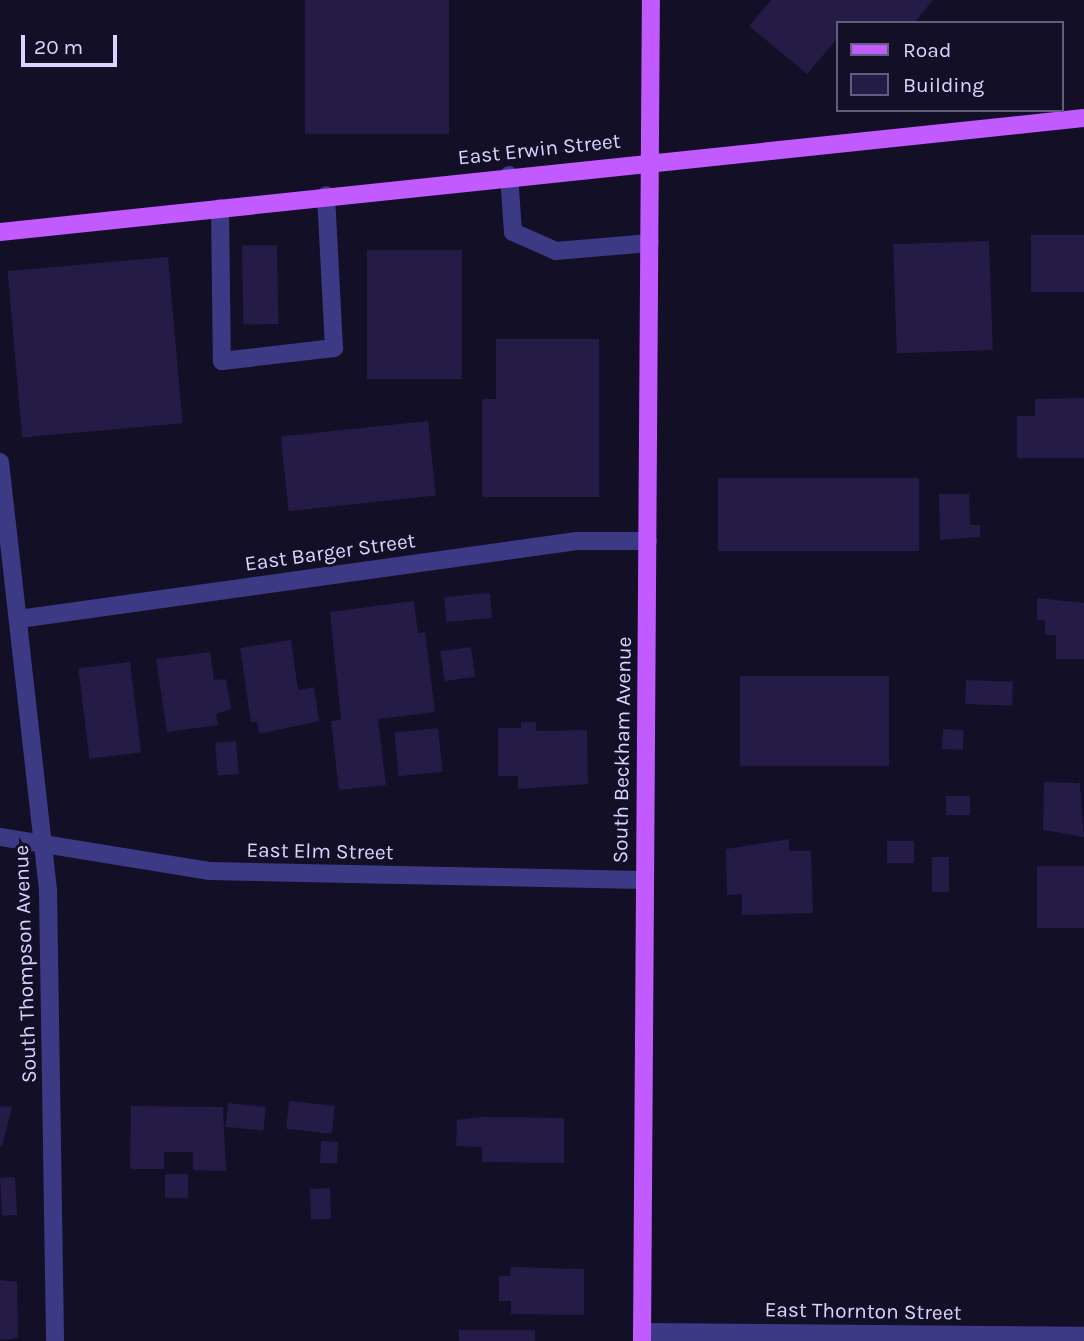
<!DOCTYPE html>
<style>
body{margin:0}
#map{position:relative;width:1084px;height:1341px;overflow:hidden;background:#130f26;font-family:Karla,sans-serif}
div>[style]{position:absolute}
[style*='--x']{left:calc(var(--x)*1px);top:calc(var(--y)*1px);width:calc(var(--w)*1px);rotate:calc(var(--a)*1deg)}
.building>*{inset:0;background:#241b47;transform-origin:0 0}
.minor>*{height:18px;margin:-9px;padding:0 9px;transform-origin:9px;border-radius:9px;background:#3d3a85}
.major>*{height:18px;margin:-9px;padding:0 9px;transform-origin:9px;border-radius:9px;background:#c25bff}
span{translate:-50% -50%;white-space:nowrap;text-align:center;line-height:1.15;-webkit-text-stroke:6px #130f26;paint-order:stroke}
.street-label{font-size:21px;color:#d9d4ff}
.legend{position:absolute;left:836px;top:21px;width:228px;height:91px;box-sizing:border-box;background:#130f26;border:2px solid #625e7d;margin:0;padding:9px 12px;list-style:none;font-size:21px;color:#d9d4ff}
.legend li{display:flex;align-items:center;gap:14px;height:35px}
.legend b{width:35px;border:2px solid #625e7d}
.scale{position:absolute;left:21px;top:35px;width:96px;height:32px;box-sizing:border-box;border:4px solid #d9d4ff;border-top:0;padding-left:9px;font-size:21px;line-height:24px;white-space:nowrap;color:#d9d4ff;-webkit-text-stroke:5px #130f26;paint-order:stroke}
</style>
<div id="map">
<div class="building">
<i style="left:305px;top:0;width:144px;height:134px"></i>
<i style="clip-path:polygon(771px 0,933px 0,914px 23px,837px 23px,837px 39px,807px 74px,749px 26px)"></i>
<i style="left:1084px;top:235px;width:57px;height:53px;rotate:90deg"></i>
<i style="left:989px;top:241px;width:109px;height:96px;rotate:88deg"></i>
<i style="left:277px;top:245px;width:79px;height:35px;rotate:89deg"></i>
<i style="left:462px;top:250px;width:129px;height:95px;rotate:90deg"></i>
<i style="left:168px;top:257px;width:167px;height:161px;rotate:85deg"></i>
<i style="clip-path:polygon(496px 339px,599px 339px,599px 497px,482px 497px,482px 399px,496px 399px)"></i>
<i style="clip-path:polygon(1084px 398px,1084px 458px,1017px 458px,1017px 416px,1035px 416px,1035px 399px)"></i>
<i style="left:428px;top:421px;width:75px;height:148px;rotate:84deg"></i>
<i style="left:919px;top:478px;width:73px;height:201px;rotate:90deg"></i>
<i style="clip-path:polygon(939px 494px,969px 494px,970px 525px,980px 525px,980px 537px,940px 540px)"></i>
<i style="left:490px;top:593px;width:25px;height:46px;rotate:85deg"></i>
<i style="clip-path:polygon(1037px 598px,1084px 603px,1084px 659px,1056px 659px,1056px 635px,1045px 635px,1045px 620px,1037px 620px)"></i>
<i style="clip-path:polygon(414px 601px,418px 633px,425px 632px,435px 712px,378px 719px,386px 785px,339px 790px,331px 721px,341px 720px,330px 612px)"></i>
<i style="clip-path:polygon(291px 640px,298px 690px,314px 687px,319px 721px,259px 734px,257px 722px,251px 722px,240px 648px)"></i>
<i style="left:471px;top:647px;width:30px;height:31px;rotate:82deg"></i>
<i style="clip-path:polygon(210px 652px,214px 680px,226px 679px,231px 709px,216px 714px,218px 725px,167px 732px,156px 659px)"></i>
<i style="left:130px;top:662px;width:91px;height:52px;rotate:83deg"></i>
<i style="left:740px;top:676px;width:149px;height:90px"></i>
<i style="left:966px;top:680px;width:47px;height:24px;rotate:2deg"></i>
<i style="clip-path:polygon(521px 722px,536px 722px,536px 731px,587px 730px,588px 784px,518px 789px,518px 776px,498px 776px,498px 728px,521px 728px)"></i>
<i style="left:438px;top:728px;width:44px;height:44px;rotate:84deg"></i>
<i style="left:943px;top:729px;width:21px;height:20px;rotate:3deg"></i>
<i style="left:236px;top:741px;width:33px;height:21px;rotate:85deg"></i>
<i style="clip-path:polygon(1079px 775px,1084px 837px,1043px 830px,1044px 782px,1079px 783px)"></i>
<i style="left:946px;top:796px;width:24px;height:19px"></i>
<i style="clip-path:polygon(789px 839px,789px 851px,811px 851px,813px 913px,742px 915px,742px 894px,727px 895px,726px 849px)"></i>
<i style="left:887px;top:841px;width:27px;height:22px"></i>
<i style="left:932px;top:857px;width:17px;height:35px"></i>
<i style="left:1084px;top:866px;width:62px;height:47px;rotate:90deg"></i>
<i style="left:289px;top:1101px;width:46px;height:28px;rotate:6deg"></i>
<i style="left:228px;top:1103px;width:38px;height:24px;rotate:6deg"></i>
<i style="clip-path:polygon(0 1106px,12px 1107px,2px 1146px,0 1146px)"></i>
<i style="clip-path:polygon(131px 1106px,223px 1107px,226px 1171px,193px 1170px,193px 1152px,164px 1152px,164px 1169px,130px 1169px)"></i>
<i style="clip-path:polygon(482px 1117px,564px 1118px,564px 1163px,482px 1162px,482px 1147px,456px 1146px,457px 1120px)"></i>
<i style="left:321px;top:1141px;width:17px;height:22px;rotate:3deg"></i>
<i style="left:188px;top:1174px;width:24px;height:23px;rotate:90deg"></i>
<i style="left:15px;top:1177px;width:38px;height:15px;rotate:87deg"></i>
<i style="left:330px;top:1188px;width:31px;height:20px;rotate:88deg"></i>
<i style="clip-path:polygon(511px 1267px,584px 1269px,584px 1315px,511px 1314px,511px 1301px,499px 1301px,499px 1276px,510px 1276px)"></i>
<i style="clip-path:polygon(0 1280px,17px 1282px,18px 1337px,11px 1339px,0 1340px)"></i>
<i style="left:535px;top:1330px;width:11px;height:76px;rotate:90deg"></i>
</div>
<div class="minor">
<i style="--x:509;--y:175;--w:57;--a:86"></i>
<i style="--x:513;--y:232;--w:47;--a:23.8"></i>
<i style="--x:556;--y:251;--w:94;--a:-4.9"></i>
<i style="--x:220;--y:208;--w:153;--a:89.3"></i>
<i style="--x:222;--y:361;--w:113;--a:-6.6"></i>
<i style="--x:334;--y:348;--w:153;--a:-93"></i>
<i style="--x:0;--y:462;--w:432;--a:83.6"></i>
<i style="--x:48;--y:891;--w:450;--a:89.1"></i>
<i style="--x:19;--y:619;--w:563;--a:-7.96"></i>
<i style="--x:577;--y:541;--w:71;--a:0"></i>
<i style="--x:0;--y:837;--w:213;--a:9.2"></i>
<i style="--x:210;--y:871;--w:433;--a:1.2"></i>
<i style="--x:642;--y:1332;--w:442;--a:0.5"></i>
</div>
<div class="major">
<i style="--x:0;--y:232;--w:1090;--a:-6"></i>
<i style="--x:642;--y:1341;--w:1341;--a:-89.62"></i>
</div>
<div class="street-label">
<span style="left:539px;top:149px;rotate:-6deg">East Erwin Street</span>
<span style="left:330px;top:552px;rotate:-8deg">East Barger Street</span>
<span style="left:622px;top:750px;rotate:-89deg">South Beckham Avenue</span>
<span style="left:320px;top:851px;rotate:1deg">East Elm Street</span>
<span style="left:25px;top:964px;rotate:-92deg">South Thompson Avenue</span>
<span style="left:863px;top:1311px;rotate:1deg">East Thornton Street</span>
</div>
<ul class="legend">
<li><b style="height:9px;background:#c25bff"></b>Road</li>
<li><b style="height:19px;background:#241b47"></b>Building</li>
</ul>
<div class="scale">20 m</div>
</div>
